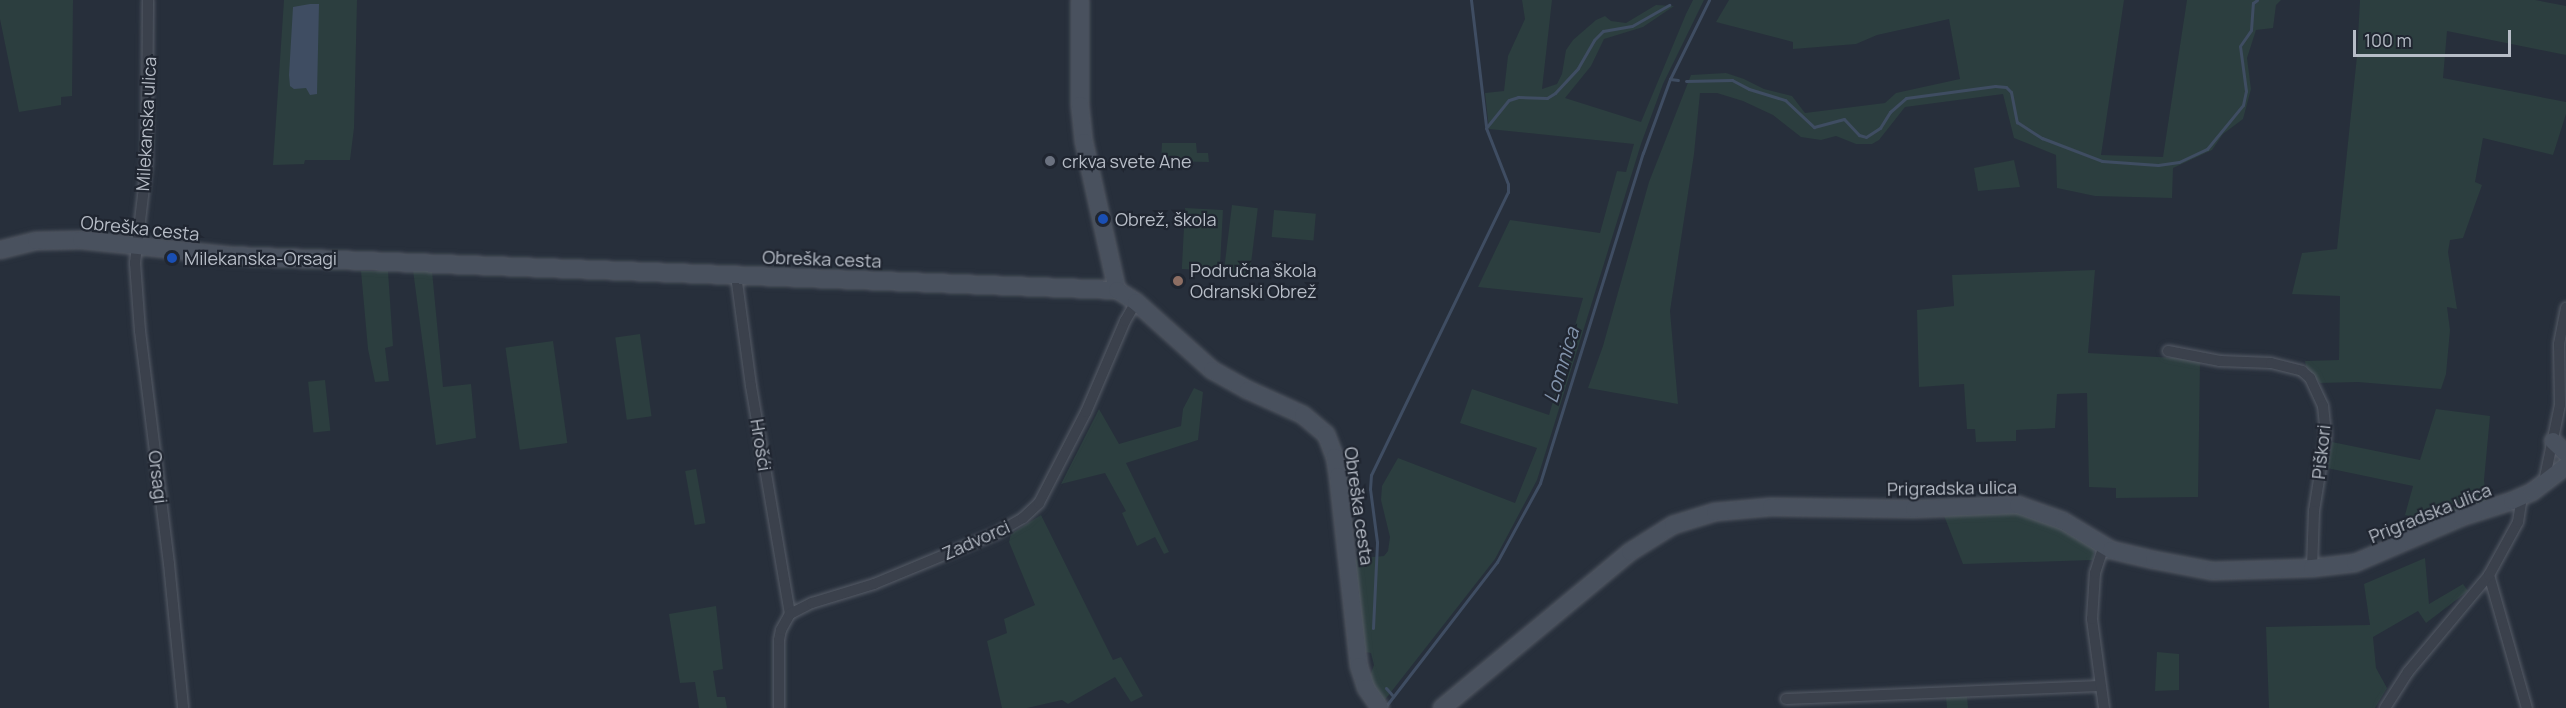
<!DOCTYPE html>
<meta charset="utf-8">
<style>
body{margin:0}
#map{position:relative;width:2566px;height:708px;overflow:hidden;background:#272f3b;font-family:Manrope,sans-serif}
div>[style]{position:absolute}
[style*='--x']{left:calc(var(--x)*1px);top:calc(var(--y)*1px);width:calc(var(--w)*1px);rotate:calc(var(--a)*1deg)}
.green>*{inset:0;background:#2c3e3f;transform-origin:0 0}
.water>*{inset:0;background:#3f4d62}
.stream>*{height:3px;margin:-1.5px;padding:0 1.5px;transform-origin:1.5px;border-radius:1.5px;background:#3f4d62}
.roads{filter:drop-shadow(0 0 2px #565c67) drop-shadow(0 0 2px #565c67)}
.street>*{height:10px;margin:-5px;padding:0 5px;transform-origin:5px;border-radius:5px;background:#3b414c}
.secondary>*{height:16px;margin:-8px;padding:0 8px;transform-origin:8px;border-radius:8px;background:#49515e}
.dots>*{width:16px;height:16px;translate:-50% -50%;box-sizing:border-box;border:3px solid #202631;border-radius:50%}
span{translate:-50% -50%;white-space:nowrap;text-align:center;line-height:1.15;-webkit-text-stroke:4.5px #202631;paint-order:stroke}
.street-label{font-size:18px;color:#b7bdc7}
.poi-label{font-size:18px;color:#b7bdc7}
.left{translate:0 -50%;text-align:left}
.water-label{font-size:20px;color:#8293ab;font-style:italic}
.scale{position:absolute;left:2353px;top:30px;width:158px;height:27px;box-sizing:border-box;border:3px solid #b7bdc7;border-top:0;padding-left:8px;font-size:18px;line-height:21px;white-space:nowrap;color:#b7bdc7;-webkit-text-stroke:4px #202631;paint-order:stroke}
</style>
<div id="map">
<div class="green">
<i style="clip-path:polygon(0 0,73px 0,72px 96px,61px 97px,61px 105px,19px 112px,0 19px)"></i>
<i style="clip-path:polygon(284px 0,357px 0,354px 128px,350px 160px,305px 160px,304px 164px,273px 165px)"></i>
<i style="clip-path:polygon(1522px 0,1552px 0,1542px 89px,1557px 84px,1562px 74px,1566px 50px,1573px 40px,1596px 20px,1605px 16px,1611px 21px,1626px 23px,1656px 5px,1674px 6px,1643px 27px,1604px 39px,1591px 66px,1565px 98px,1641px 122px,1686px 14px,1693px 0,1704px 0,1663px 84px,1641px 144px,1537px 480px,1495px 559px,1384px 701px,1369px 679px,1374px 665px,1371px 653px,1365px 652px,1352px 559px,1384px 556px,1388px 551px,1390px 537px,1381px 500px,1382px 486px,1398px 458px,1515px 503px,1537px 448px,1460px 423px,1472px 389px,1549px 415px,1583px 298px,1478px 287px,1510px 220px,1600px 233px,1617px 171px,1626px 172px,1634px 144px,1489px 129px,1485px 93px,1504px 91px,1508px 56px,1525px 19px)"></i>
<i style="clip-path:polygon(1729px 0,2124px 0,2101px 155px,2163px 157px,2187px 0,2281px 0,2276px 5px,2273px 28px,2256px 30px,2247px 58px,2251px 89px,2243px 119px,2223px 134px,2212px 150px,2173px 168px,2172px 198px,2095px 196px,2057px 188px,2056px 155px,2014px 138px,2003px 94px,1905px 107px,1879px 140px,1872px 144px,1856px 144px,1836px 136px,1821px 140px,1801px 137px,1773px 115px,1743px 101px,1717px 93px,1700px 93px,1694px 154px,1670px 311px,1678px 404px,1588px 388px,1603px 346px,1649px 182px,1691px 75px,1726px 73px,1744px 79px,1764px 89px,1792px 96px,1805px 113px,1885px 103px,1896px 93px,1960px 79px,1949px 19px,1877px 35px,1856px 44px,1793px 49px,1793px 42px,1716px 22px)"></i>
<i style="clip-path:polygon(2360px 0,2535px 0,2566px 6px,2566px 55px,2447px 31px,2443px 78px,2566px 102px,2566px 114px,2553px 155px,2483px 138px,2475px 182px,2482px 185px,2463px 238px,2450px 240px,2448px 252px,2457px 309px,2447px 307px,2450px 330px,2446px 374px,2441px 389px,2358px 382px,2320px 383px,2306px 366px,2305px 361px,2339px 360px,2340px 296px,2292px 294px,2302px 253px,2337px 249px,2357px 56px)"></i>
<i style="clip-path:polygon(1162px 143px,1196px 143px,1197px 153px,1208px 153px,1209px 162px,1161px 161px)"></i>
<i style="clip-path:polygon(2014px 160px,2020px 187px,1978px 191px,1974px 168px)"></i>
<i style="left:1232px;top:205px;width:26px;height:67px;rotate:7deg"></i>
<i style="left:1185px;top:208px;width:38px;height:61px;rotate:3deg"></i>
<i style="left:1274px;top:210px;width:42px;height:27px;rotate:5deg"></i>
<i style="clip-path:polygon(413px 270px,432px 271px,443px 387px,471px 384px,476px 438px,436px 445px)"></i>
<i style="clip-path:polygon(2095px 270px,2088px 353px,2175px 358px,2200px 362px,2198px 497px,2116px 498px,2116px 488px,2089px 487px,2087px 393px,2057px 394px,2055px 428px,2016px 430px,2016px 441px,1976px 442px,1975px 429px,1967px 429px,1964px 384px,1919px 387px,1917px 310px,1954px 306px,1952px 275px)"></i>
<i style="clip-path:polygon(361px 271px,388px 271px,393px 346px,385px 348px,389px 381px,375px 382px,368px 349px)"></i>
<i style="left:640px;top:334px;width:83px;height:25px;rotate:82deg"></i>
<i style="left:553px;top:341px;width:103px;height:48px;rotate:82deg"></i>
<i style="left:325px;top:380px;width:51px;height:17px;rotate:84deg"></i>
<i style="clip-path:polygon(1194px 388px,1203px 392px,1198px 440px,1126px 463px,1169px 552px,1164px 554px,1155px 537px,1137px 546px,1122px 513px,1126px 511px,1105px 473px,1061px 484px,1099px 409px,1119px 444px,1181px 426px,1183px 409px)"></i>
<i style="clip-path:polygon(2436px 409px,2490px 416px,2484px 480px,2486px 501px,2419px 529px,2419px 519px,2405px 515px,2413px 486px,2327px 468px,2332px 442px,2420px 460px)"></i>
<i style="left:696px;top:469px;width:55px;height:11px;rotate:80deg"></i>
<i style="clip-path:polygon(1996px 510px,2040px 516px,2095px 546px,2093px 560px,1963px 564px,1943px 513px)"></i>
<i style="clip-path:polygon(1041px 515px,1113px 660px,1121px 657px,1143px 696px,1131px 702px,1115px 677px,1068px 704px,1062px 700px,1027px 708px,1002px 708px,987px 641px,1007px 633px,1004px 619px,1035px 605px,1009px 542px,1011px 534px)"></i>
<i style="clip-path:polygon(2425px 558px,2429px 604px,2463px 584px,2468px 591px,2426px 623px,2418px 611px,2373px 637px,2376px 668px,2387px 688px,2375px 708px,2269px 708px,2266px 627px,2370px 625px,2364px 584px)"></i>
<i style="clip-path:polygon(716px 606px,723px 669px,713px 671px,717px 697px,725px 697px,727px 708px,699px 708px,695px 682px,680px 683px,669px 614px)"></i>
<i style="clip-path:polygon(2157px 652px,2179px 654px,2179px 690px,2155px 691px)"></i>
<i style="left:1967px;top:696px;width:12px;height:21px;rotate:85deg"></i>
</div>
<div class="water">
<i style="clip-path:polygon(310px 4px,319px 4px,317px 94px,310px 95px,306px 88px,294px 89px,290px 86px,289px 75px,293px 7px)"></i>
</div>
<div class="stream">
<i style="--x:1471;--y:0;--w:127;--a:83.2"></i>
<i style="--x:1670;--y:79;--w:8;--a:7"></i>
<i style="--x:1686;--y:81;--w:46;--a:-1.2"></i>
<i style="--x:1732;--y:80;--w:19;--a:28"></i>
<i style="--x:1749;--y:89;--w:38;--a:17"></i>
<i style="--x:1785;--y:100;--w:40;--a:43"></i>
<i style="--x:1814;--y:127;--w:31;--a:-15"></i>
<i style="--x:1844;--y:119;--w:22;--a:47"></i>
<i style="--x:1859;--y:135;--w:7;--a:16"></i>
<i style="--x:1866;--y:137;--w:17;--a:-33"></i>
<i style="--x:1880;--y:128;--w:19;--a:-58"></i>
<i style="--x:1890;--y:112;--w:21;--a:-41"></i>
<i style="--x:1906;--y:98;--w:90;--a:-7.7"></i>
<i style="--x:1995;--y:86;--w:11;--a:5"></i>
<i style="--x:2006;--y:87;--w:7;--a:45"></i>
<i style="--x:2011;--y:92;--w:31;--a:79"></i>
<i style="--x:2017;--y:122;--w:30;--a:33"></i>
<i style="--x:2042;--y:138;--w:64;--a:21"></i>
<i style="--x:2102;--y:161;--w:56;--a:4.1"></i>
<i style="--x:2158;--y:165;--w:21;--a:-8"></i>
<i style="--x:2179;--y:162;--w:31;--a:-25"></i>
<i style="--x:2207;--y:149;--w:57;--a:-50.7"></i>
<i style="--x:2243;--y:105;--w:14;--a:-78"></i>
<i style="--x:2246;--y:91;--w:45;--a:-97.6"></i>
<i style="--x:2240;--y:46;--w:19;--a:-55"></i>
<i style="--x:2251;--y:30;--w:27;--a:-86"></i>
<i style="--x:2253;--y:3;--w:5;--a:-37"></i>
<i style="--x:1373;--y:628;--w:86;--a:-87.3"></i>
<i style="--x:1377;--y:542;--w:53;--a:-97.5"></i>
<i style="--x:1370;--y:489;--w:14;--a:-86"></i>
<i style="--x:1371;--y:475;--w:314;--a:-64.2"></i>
<i style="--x:1508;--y:192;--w:8;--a:-90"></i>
<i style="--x:1508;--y:184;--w:60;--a:-111.4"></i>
<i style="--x:1486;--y:128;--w:36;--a:-51"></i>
<i style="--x:1509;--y:100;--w:9;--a:-18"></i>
<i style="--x:1518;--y:97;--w:29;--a:2"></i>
<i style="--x:1547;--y:98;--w:9;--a:-32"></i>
<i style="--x:1555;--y:93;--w:34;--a:-47"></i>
<i style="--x:1578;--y:68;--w:32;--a:-60"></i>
<i style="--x:1594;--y:40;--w:13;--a:-45"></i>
<i style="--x:1603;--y:31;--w:29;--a:-10"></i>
<i style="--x:1632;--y:26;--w:43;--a:-29.6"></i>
<i style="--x:1386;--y:688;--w:11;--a:49"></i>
<i style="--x:1386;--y:706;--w:182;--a:-52.4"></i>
<i style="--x:1497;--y:562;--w:90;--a:-61.4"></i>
<i style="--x:1540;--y:483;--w:346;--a:-72.7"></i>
<i style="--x:1643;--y:153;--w:79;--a:-70"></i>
<i style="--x:1670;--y:79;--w:88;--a:-63.7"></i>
</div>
<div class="roads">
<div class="street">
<i style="--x:148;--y:0;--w:162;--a:90.4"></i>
<i style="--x:147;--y:162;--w:102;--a:96.8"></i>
<i style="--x:135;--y:263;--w:68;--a:85.8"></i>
<i style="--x:140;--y:331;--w:235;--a:82.9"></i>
<i style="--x:169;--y:564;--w:145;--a:84.4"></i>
<i style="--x:736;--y:275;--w:112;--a:82.3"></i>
<i style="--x:751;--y:386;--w:231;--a:80.3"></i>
<i style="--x:2168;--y:351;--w:53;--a:10.9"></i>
<i style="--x:2220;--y:361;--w:51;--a:2.2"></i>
<i style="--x:2271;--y:363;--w:32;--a:14"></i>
<i style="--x:2302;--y:371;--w:11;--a:41"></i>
<i style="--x:2310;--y:378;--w:31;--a:65"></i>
<i style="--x:2323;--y:406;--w:30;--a:84"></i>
<i style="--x:2326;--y:436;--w:76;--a:99.1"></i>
<i style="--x:2314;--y:511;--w:57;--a:92"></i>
<i style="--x:2544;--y:482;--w:79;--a:-78.3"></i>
<i style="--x:2560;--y:405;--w:61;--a:-90.9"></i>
<i style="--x:2559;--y:344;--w:37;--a:-79"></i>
<i style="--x:2489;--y:575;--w:138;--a:74.1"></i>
<i style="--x:1786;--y:699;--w:314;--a:-2.4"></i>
<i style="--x:779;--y:708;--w:68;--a:-90"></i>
<i style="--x:779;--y:640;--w:10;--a:-79"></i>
<i style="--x:781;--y:630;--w:18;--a:-61"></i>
<i style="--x:790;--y:614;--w:25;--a:-27"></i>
<i style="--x:812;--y:603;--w:65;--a:-17"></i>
<i style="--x:874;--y:584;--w:133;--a:-22.5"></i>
<i style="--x:997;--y:533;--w:30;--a:-30"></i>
<i style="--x:1023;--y:518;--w:22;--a:-43"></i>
<i style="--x:1039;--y:503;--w:102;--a:-62.7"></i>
<i style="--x:1086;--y:412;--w:99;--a:-66.8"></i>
<i style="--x:1125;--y:321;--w:22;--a:-60"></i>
<i style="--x:2104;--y:708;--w:90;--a:-97.7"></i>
<i style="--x:2092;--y:619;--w:46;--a:-86.3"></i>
<i style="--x:2095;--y:573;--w:28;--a:-72"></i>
<i style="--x:2385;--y:708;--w:43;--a:-57.4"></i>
<i style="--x:2408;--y:672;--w:126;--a:-50.1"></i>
<i style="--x:2489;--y:575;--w:60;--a:-61.3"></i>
<i style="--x:2518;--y:522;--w:25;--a:-81"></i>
</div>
<div class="secondary">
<i style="--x:1080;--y:0;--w:105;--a:90"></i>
<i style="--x:1080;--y:105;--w:37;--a:84"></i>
<i style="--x:1084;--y:142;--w:152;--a:77.4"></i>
<i style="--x:0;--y:250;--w:37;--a:-14"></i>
<i style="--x:36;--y:241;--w:45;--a:-1.3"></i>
<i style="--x:81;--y:240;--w:154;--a:6"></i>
<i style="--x:234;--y:256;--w:884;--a:2.21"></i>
<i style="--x:1117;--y:290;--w:22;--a:32"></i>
<i style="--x:1136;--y:302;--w:102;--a:41.8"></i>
<i style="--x:1212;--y:370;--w:41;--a:29.1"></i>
<i style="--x:1248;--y:390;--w:60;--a:24.4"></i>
<i style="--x:1303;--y:415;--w:30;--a:40"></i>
<i style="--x:1326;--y:434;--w:25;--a:69"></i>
<i style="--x:1335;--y:457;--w:19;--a:81"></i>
<i style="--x:1338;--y:476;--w:191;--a:83.7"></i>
<i style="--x:1359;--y:666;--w:23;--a:72"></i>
<i style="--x:1366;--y:688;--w:24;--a:55"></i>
<i style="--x:2553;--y:441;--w:18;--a:43"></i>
<i style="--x:1442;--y:708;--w:244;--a:-39.7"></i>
<i style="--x:1630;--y:552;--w:51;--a:-32.1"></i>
<i style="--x:1673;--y:525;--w:44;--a:-17.2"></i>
<i style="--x:1715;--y:512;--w:56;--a:-5.1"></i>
<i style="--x:1771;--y:507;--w:143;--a:0.8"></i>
<i style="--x:1914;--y:509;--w:104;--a:-2.2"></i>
<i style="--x:2018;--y:505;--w:48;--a:19.6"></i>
<i style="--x:2063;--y:521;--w:56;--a:31.1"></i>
<i style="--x:2111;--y:550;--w:44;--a:13.1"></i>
<i style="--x:2154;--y:560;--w:60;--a:10.6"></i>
<i style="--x:2213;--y:571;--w:99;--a:-1.7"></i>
<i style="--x:2312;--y:568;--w:43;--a:-6.6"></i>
<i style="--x:2355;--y:563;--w:116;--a:-23.3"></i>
<i style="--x:2462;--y:517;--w:52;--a:-17.7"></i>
<i style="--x:2512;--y:501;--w:22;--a:-24"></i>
<i style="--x:2532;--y:492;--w:43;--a:-37.4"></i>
</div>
</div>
<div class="dots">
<i style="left:1050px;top:161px;background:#6b7280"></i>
<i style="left:1103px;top:219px;background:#1a4fb4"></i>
<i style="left:172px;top:258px;background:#1a4fb4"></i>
<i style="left:1178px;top:281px;background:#8d6e63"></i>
</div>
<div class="street-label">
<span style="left:146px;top:124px;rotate:-87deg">Milekanska ulica</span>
<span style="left:140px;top:228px;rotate:6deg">Obreška cesta</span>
<span style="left:822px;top:259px;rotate:2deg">Obreška cesta</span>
<span style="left:761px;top:445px;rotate:81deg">Hrošći</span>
<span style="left:2321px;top:452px;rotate:-84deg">Piškori</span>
<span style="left:158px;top:477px;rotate:83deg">Orsagi</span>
<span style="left:1952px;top:488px;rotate:-1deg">Prigradska ulica</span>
<span style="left:1359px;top:506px;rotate:82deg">Obreška cesta</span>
<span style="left:2430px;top:513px;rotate:-22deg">Prigradska ulica</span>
<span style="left:976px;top:540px;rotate:-24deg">Zadvorci</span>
</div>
<div class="poi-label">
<span class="left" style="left:1062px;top:161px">crkva svete Ane</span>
<span class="left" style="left:1115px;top:219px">Obrež, škola</span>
<span class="left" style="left:184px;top:258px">Milekanska-Orsagi</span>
<span class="left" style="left:1190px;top:281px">Područna škola<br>Odranski Obrež</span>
</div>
<div class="water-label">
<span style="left:1561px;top:365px;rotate:-73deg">Lomnica</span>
</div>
<div class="scale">100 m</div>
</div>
